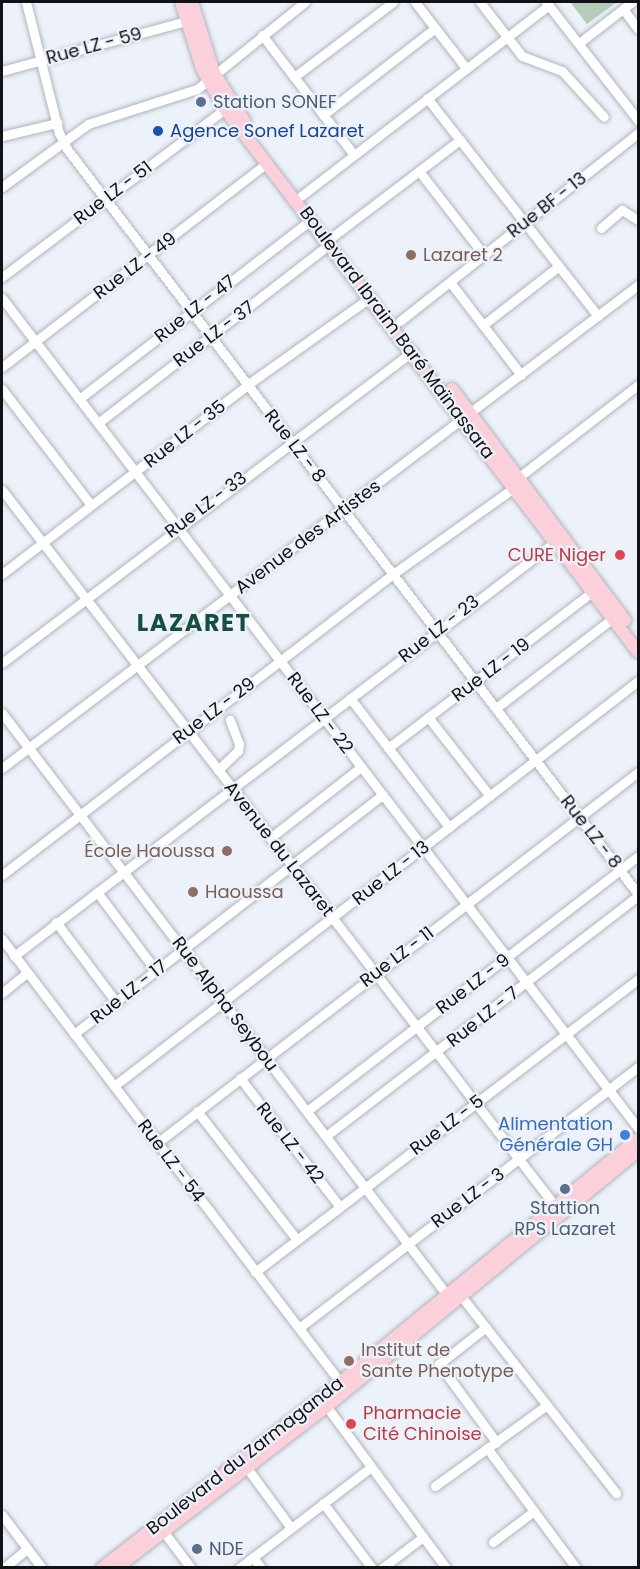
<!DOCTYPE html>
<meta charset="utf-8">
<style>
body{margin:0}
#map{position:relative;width:640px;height:1569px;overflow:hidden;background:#edf2fa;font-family:Poppins,sans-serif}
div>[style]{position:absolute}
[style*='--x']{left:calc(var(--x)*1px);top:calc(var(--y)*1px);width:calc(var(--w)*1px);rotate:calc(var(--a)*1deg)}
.green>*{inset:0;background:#b4ccb8}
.roads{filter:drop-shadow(0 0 2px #b0b5bd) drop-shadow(0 0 2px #b0b5bd)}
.minor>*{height:9px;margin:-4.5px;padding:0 4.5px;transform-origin:4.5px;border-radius:4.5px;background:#fff}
.major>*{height:12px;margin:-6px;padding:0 6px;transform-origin:6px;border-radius:6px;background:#fbd0da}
.dots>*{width:16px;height:16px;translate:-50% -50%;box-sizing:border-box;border:3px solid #edf2fa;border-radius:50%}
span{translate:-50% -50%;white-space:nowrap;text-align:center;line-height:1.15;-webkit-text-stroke:4.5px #edf2fa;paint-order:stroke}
.street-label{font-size:18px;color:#101215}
.service-label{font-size:18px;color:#4e5e75}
.left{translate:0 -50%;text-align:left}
.transit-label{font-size:18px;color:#164399}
.education-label{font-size:18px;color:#785e54}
.right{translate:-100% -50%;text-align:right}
.health-label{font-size:18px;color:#be3a42}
.shop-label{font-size:18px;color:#366cbe}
.district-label{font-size:24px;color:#164e44;font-weight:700;letter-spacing:1.5px}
.frame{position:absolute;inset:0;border:3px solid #101215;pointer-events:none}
</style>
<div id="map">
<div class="green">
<i style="clip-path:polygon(570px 2px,617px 2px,587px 24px)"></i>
</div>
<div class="roads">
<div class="minor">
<i style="--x:26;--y:2;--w:135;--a:75.9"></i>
<i style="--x:59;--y:133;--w:18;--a:63"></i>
<i style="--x:67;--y:149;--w:939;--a:52.53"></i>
<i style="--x:415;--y:2;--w:83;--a:52.3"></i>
<i style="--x:480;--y:2;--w:68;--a:52.1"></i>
<i style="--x:522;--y:56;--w:43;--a:20.6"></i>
<i style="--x:562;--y:71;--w:62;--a:47.6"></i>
<i style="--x:546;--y:2;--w:150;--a:52.1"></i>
<i style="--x:623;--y:9;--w:25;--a:53"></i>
<i style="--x:262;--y:35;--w:151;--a:52.5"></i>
<i style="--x:579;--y:43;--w:67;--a:-37.7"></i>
<i style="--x:2;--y:71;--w:191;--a:-15.2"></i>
<i style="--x:294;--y:77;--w:124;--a:-37.1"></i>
<i style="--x:427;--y:98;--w:277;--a:51.9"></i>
<i style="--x:323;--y:115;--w:142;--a:-37.8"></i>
<i style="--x:2;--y:136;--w:57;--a:-13.3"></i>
<i style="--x:419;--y:171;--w:106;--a:52.3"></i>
<i style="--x:2;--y:187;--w:107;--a:-36.2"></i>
<i style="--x:88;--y:124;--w:114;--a:-17.8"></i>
<i style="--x:197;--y:89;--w:139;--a:-38.9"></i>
<i style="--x:301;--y:196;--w:313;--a:-37.6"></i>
<i style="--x:601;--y:228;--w:28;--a:-41"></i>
<i style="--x:622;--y:210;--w:19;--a:32"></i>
<i style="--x:332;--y:237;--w:161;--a:-37.2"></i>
<i style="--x:2;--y:277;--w:279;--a:-37"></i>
<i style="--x:450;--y:282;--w:117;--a:52.6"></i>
<i style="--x:2;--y:298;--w:1046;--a:52.54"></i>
<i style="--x:400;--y:321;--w:303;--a:-38.3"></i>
<i style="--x:483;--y:325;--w:96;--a:-37.8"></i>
<i style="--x:2;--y:367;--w:334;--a:-37.6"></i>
<i style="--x:2;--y:389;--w:146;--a:52.5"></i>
<i style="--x:79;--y:399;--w:293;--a:-37.7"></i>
<i style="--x:98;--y:423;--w:293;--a:-37.7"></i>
<i style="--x:519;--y:477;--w:150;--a:-37.7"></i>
<i style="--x:2;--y:490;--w:906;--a:52.31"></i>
<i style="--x:2;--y:574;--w:309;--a:-37.6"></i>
<i style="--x:247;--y:385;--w:152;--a:-35.4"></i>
<i style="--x:2;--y:663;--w:516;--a:-37.2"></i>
<i style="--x:350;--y:698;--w:163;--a:52.5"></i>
<i style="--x:496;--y:708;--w:148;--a:-37.6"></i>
<i style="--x:2;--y:713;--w:733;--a:52.6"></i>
<i style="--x:428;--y:717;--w:100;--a:51.9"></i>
<i style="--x:388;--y:748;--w:258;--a:-37.4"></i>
<i style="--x:2;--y:768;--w:799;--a:-37.21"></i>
<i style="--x:218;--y:770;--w:28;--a:-44"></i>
<i style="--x:238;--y:751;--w:7;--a:-82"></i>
<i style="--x:239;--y:744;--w:26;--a:-111"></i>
<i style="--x:270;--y:838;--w:115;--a:-38"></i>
<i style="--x:2;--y:875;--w:493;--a:-37.6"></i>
<i style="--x:393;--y:574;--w:150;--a:-35.5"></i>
<i style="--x:97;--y:892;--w:99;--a:53.2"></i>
<i style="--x:56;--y:922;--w:100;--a:53.1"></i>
<i style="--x:2;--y:939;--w:557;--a:52.66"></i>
<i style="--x:14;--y:956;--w:683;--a:-37.44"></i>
<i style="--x:2;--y:993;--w:32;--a:-39"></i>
<i style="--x:74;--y:1034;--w:390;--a:-37.8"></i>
<i style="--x:240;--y:1078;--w:163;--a:52.2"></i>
<i style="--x:114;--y:1086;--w:662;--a:-37.7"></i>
<i style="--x:197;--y:1111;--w:163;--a:52.2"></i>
<i style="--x:307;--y:1111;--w:418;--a:-37.6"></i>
<i style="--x:326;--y:1136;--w:394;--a:-37.6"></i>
<i style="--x:157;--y:1143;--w:607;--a:-37.64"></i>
<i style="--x:255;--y:1272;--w:482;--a:-37.4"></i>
<i style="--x:461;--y:1296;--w:251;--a:51.8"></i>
<i style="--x:486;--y:1327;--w:60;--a:141.8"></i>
<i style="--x:439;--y:1364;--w:97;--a:53.8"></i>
<i style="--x:299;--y:1328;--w:428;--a:-37.6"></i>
<i style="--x:324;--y:1403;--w:205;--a:53.5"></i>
<i style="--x:487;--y:1448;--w:149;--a:53.4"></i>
<i style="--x:247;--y:1468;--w:74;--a:53.7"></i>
<i style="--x:435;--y:1486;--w:138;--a:-35.9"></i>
<i style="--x:323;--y:1503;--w:81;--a:53"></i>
<i style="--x:2;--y:1515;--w:66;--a:53"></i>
<i style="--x:163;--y:1531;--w:46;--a:52.9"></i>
<i style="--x:493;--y:1542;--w:51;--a:-37.1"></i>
<i style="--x:253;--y:1557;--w:14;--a:54"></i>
<i style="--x:4;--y:1568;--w:30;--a:-40"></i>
<i style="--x:239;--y:1568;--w:165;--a:-37.4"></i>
<i style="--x:382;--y:1568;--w:51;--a:-37.1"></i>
</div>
<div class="major">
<i style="--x:181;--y:2;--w:70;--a:72.6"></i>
<i style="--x:202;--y:69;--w:46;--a:60.1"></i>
<i style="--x:225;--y:109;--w:682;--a:52.74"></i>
<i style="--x:192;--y:2;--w:74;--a:72.8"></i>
<i style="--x:214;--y:73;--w:58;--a:57.7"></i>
<i style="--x:452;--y:389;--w:289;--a:53.2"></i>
<i style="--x:102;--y:1568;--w:276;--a:-37.8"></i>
<i style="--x:320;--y:1399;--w:411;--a:-39.3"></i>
<i style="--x:116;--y:1568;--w:265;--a:-37.5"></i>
<i style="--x:326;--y:1407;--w:404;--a:-39.4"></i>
</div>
</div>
<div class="dots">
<i style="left:201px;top:102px;background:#5c6f8a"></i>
<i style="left:158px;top:131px;background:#1a4fb4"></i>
<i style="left:411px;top:255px;background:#8d6e63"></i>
<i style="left:620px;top:555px;background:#e0444e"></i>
<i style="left:227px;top:851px;background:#8d6e63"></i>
<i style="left:193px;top:892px;background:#8d6e63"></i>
<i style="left:625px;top:1135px;background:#3f7fe0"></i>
<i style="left:565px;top:1189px;background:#5c6f8a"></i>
<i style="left:349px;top:1361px;background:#8d6e63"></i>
<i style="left:351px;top:1424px;background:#e0444e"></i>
<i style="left:197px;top:1549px;background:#5c6f8a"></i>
</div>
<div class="street-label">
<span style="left:94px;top:46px;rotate:-15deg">Rue LZ - 59</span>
<span style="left:113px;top:193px;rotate:-37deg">Rue LZ - 51</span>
<span style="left:547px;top:205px;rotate:-38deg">Rue BF - 13</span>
<span style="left:135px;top:266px;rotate:-37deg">Rue LZ - 49</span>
<span style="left:195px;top:309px;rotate:-38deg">Rue LZ - 47</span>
<span style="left:397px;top:333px;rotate:53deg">Boulevard Ibraim Baré Maïnassara</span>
<span style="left:214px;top:334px;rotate:-37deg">Rue LZ - 37</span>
<span style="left:185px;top:434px;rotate:-38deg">Rue LZ - 35</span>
<span style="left:295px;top:446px;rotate:52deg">Rue LZ - 8</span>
<span style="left:206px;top:505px;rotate:-37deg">Rue LZ - 33</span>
<span style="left:308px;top:537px;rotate:-37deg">Avenue des Artistes</span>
<span style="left:439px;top:629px;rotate:-38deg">Rue LZ - 23</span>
<span style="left:491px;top:670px;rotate:-37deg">Rue LZ - 19</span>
<span style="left:214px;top:711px;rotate:-37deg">Rue LZ - 29</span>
<span style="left:320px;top:713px;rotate:53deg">Rue LZ - 22</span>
<span style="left:591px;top:832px;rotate:52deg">Rue LZ - 8</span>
<span style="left:279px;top:849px;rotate:52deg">Avenue du Lazaret</span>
<span style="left:391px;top:873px;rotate:-38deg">Rue LZ - 13</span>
<span style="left:397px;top:957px;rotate:-37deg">Rue LZ - 11</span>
<span style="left:473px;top:984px;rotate:-37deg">Rue LZ - 9</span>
<span style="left:129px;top:992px;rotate:-38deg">Rue LZ - 17</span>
<span style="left:225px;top:1004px;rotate:53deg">Rue Alpha Seybou</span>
<span style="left:483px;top:1017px;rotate:-38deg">Rue LZ - 7</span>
<span style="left:447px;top:1125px;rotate:-37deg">Rue LZ - 5</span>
<span style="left:290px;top:1143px;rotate:52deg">Rue LZ - 42</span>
<span style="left:171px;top:1161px;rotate:53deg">Rue LZ - 54</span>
<span style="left:468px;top:1198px;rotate:-37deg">Rue LZ - 3</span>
<span style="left:245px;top:1456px;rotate:-38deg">Boulevard du Zarmaganda</span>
</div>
<div class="service-label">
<span class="left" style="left:213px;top:102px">Station SONEF</span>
<span style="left:565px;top:1219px">Stattion<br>RPS Lazaret</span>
<span class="left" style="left:209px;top:1549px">NDE</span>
</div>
<div class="transit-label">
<span class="left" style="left:170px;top:131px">Agence Sonef Lazaret</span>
</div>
<div class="education-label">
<span class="left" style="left:423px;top:255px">Lazaret 2</span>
<span class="right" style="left:215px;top:851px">École Haoussa</span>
<span class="left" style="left:205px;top:892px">Haoussa</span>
<span class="left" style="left:361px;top:1361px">Institut de<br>Sante Phenotype</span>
</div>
<div class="health-label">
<span class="right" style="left:606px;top:555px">CURE Niger</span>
<span class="left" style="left:363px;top:1424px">Pharmacie<br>Cité Chinoise</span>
</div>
<div class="shop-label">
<span class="right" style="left:613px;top:1135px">Alimentation<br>Générale GH</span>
</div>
<div class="district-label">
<span style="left:194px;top:623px">LAZARET</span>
</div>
<div class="frame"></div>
</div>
